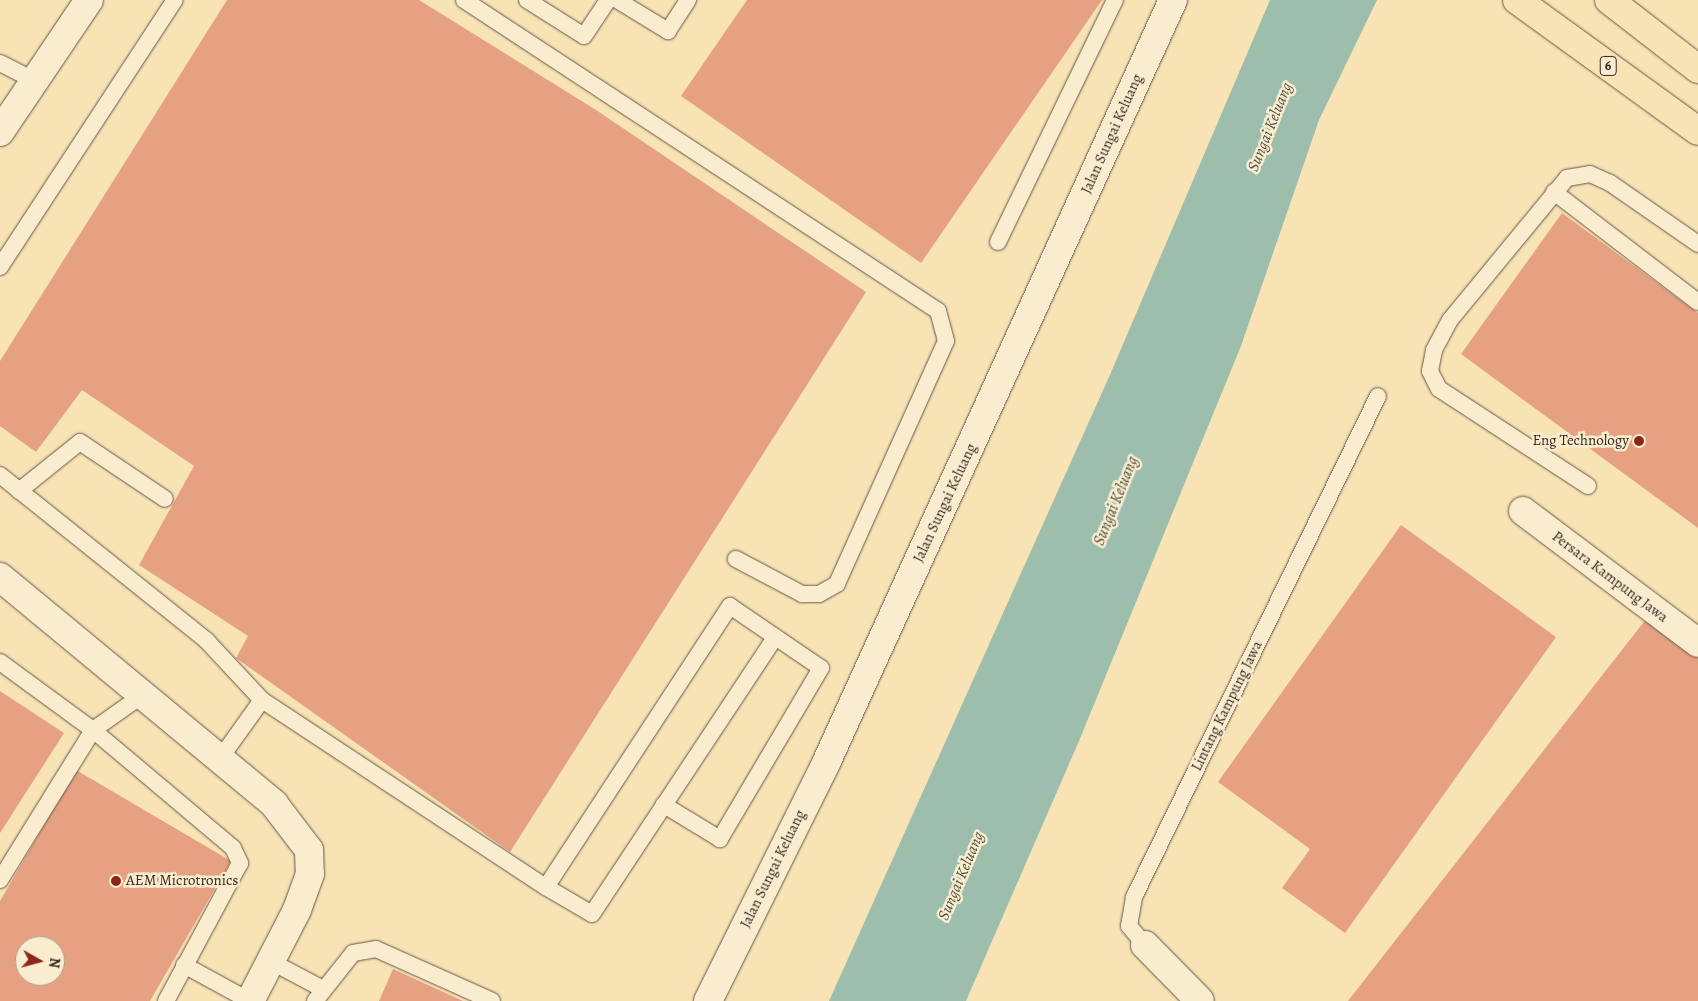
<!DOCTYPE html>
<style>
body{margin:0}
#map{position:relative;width:1698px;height:1001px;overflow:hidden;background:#f8e3b5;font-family:Alegreya,serif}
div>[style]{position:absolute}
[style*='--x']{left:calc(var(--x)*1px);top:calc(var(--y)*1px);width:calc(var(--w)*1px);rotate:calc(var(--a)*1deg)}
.water>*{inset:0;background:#9dbead}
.building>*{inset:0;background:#e6a182}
.roads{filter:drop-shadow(0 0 1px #665746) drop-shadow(0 0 1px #665746)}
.service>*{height:16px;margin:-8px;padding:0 8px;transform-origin:8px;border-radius:8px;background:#faedcf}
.minor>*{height:28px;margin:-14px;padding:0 14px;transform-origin:14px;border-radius:14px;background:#faedcf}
.tertiary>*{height:28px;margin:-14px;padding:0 14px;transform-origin:14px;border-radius:14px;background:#faedcf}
.trunk>*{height:28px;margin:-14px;padding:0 14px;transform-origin:14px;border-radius:14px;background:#f8e3b5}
.dots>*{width:14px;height:14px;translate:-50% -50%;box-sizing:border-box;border:2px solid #faedcf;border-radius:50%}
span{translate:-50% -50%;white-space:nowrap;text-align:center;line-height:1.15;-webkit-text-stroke:5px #faedcf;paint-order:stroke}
.shield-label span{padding:1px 4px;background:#faedcf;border:1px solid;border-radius:4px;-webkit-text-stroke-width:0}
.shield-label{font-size:14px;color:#362821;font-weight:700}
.street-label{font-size:15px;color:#362821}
.poi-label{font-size:15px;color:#362821}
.right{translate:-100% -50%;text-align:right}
.left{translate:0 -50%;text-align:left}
.water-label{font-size:16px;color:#504e44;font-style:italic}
.north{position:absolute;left:15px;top:936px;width:50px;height:50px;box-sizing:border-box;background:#faedcf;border:1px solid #ac9e89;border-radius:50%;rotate:97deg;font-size:14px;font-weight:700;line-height:20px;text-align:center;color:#362821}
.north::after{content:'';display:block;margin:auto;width:18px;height:22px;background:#8f2418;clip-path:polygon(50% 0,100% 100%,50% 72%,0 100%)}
</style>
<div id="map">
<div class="water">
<i style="clip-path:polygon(1270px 0,1377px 0,1319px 120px,1241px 346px,1079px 741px,966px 1001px,829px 1001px,1109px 377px)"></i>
</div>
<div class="building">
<i style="clip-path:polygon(227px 0,419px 0,596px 110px,866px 292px,510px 852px,236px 658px,248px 636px,139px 565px,194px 466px,82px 390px,36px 452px,0 426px,0 361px)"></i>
<i style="clip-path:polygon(747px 0,1102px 0,921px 263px,681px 96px)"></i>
<i style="clip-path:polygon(1562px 213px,1698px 313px,1698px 528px,1461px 354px)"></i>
<i style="clip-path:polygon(1401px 525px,1556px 637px,1345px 933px,1282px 888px,1310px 849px,1218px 782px)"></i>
<i style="clip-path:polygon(1650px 614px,1698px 652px,1698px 1001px,1348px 1001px)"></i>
<i style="clip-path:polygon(0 691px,64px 733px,0 833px)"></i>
<i style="clip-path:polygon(evenodd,76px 770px,231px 861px,150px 1001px,0 1001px,0 901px,76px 770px,25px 946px,55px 946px,55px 976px,25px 976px,25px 946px)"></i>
<i style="clip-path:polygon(393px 969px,463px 1001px,379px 1001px)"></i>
</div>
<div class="roads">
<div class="service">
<i style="--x:464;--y:0;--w:567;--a:33.27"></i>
<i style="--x:938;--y:311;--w:31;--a:75"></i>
<i style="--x:946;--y:341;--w:266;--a:114.2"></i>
<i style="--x:837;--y:584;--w:21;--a:151"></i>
<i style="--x:819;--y:594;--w:17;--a:180"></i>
<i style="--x:802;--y:594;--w:75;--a:-152.1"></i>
<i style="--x:527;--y:0;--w:67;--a:32.3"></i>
<i style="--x:584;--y:36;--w:43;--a:-56.3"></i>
<i style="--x:617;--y:0;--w:60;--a:31.3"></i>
<i style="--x:668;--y:31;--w:37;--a:-57"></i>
<i style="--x:0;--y:63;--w:39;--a:27"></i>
<i style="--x:1554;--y:192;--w:181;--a:37.4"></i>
<i style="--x:998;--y:242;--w:269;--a:-64.2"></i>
<i style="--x:0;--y:267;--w:319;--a:-56.8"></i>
<i style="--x:0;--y:475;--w:264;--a:38.7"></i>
<i style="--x:206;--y:640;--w:82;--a:47"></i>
<i style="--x:262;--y:700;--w:74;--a:125.6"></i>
<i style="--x:1588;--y:486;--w:178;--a:-146.9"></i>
<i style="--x:1439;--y:389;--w:20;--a:-117"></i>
<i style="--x:1430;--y:371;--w:21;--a:-79"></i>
<i style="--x:1434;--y:350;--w:34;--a:-62"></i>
<i style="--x:1450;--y:320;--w:184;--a:-50.5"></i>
<i style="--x:1567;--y:178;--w:23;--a:-10"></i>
<i style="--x:1590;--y:174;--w:22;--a:24"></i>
<i style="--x:1610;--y:183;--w:107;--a:34.7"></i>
<i style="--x:19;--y:491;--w:78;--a:-38.8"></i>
<i style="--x:80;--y:442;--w:102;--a:33.8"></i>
<i style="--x:0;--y:662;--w:115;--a:36.2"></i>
<i style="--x:93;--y:730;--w:183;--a:40.1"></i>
<i style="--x:233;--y:848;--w:17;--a:65"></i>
<i style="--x:240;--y:863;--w:157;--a:118.2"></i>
<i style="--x:262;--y:700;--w:340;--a:33.4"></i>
<i style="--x:546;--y:887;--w:336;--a:-56.8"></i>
<i style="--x:730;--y:606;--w:110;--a:34.3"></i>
<i style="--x:821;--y:668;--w:199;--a:120.6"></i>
<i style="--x:720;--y:839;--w:66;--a:-148.7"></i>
<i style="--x:0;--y:880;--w:176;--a:-58.2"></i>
<i style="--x:93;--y:730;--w:59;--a:-35.3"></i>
<i style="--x:546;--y:887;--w:53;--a:30.4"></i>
<i style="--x:592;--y:914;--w:332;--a:-56.5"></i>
<i style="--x:1145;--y:945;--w:25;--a:-130"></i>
<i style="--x:1129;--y:926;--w:29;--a:-80"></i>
<i style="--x:1134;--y:897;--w:557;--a:-64.03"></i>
<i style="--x:270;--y:961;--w:58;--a:27.9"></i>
<i style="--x:184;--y:965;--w:75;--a:28.6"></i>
<i style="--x:315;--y:1001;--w:61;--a:-51.6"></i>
<i style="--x:353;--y:953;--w:23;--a:-10"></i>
<i style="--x:376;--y:949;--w:127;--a:24.1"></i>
</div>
<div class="minor">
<i style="--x:0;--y:132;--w:159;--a:-56"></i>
<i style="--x:1523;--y:511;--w:219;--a:37"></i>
<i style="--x:0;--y:577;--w:356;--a:39.6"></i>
<i style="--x:274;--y:804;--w:58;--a:52.7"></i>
<i style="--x:309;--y:850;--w:24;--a:88"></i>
<i style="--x:310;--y:874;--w:38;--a:110"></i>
<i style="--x:297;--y:910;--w:102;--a:117.3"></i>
<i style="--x:1145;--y:945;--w:78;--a:45.5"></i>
</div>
<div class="tertiary">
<i style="--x:708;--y:1001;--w:268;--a:-63.6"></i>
<i style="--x:827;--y:761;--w:836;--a:-65.55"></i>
</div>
<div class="trunk">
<i style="--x:1517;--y:0;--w:223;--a:35.9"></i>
<i style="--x:1609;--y:0;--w:113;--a:37.8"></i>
</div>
</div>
<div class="dots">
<i style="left:1639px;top:441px;background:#8f2418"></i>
<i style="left:116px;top:881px;background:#8f2418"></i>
</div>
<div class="shield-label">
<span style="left:1608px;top:66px">6</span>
</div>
<div class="street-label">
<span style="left:1112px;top:134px;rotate:-66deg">Jalan Sungai Keluang</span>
<span style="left:945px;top:503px;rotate:-65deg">Jalan Sungai Keluang</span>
<span style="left:1610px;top:577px;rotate:37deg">Persara Kampung Jawa</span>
<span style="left:1227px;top:706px;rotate:-64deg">Lintang Kampung Jawa</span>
<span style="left:773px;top:869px;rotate:-64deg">Jalan Sungai Keluang</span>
</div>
<div class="poi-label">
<span class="right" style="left:1629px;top:441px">Eng Technology</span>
<span class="left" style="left:126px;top:881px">AEM Microtronics</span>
</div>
<div class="water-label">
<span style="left:1270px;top:127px;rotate:-68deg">Sungai Keluang</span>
<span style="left:1116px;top:501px;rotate:-68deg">Sungai Keluang</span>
<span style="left:961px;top:876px;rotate:-67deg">Sungai Keluang</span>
</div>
<div class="north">N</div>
</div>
